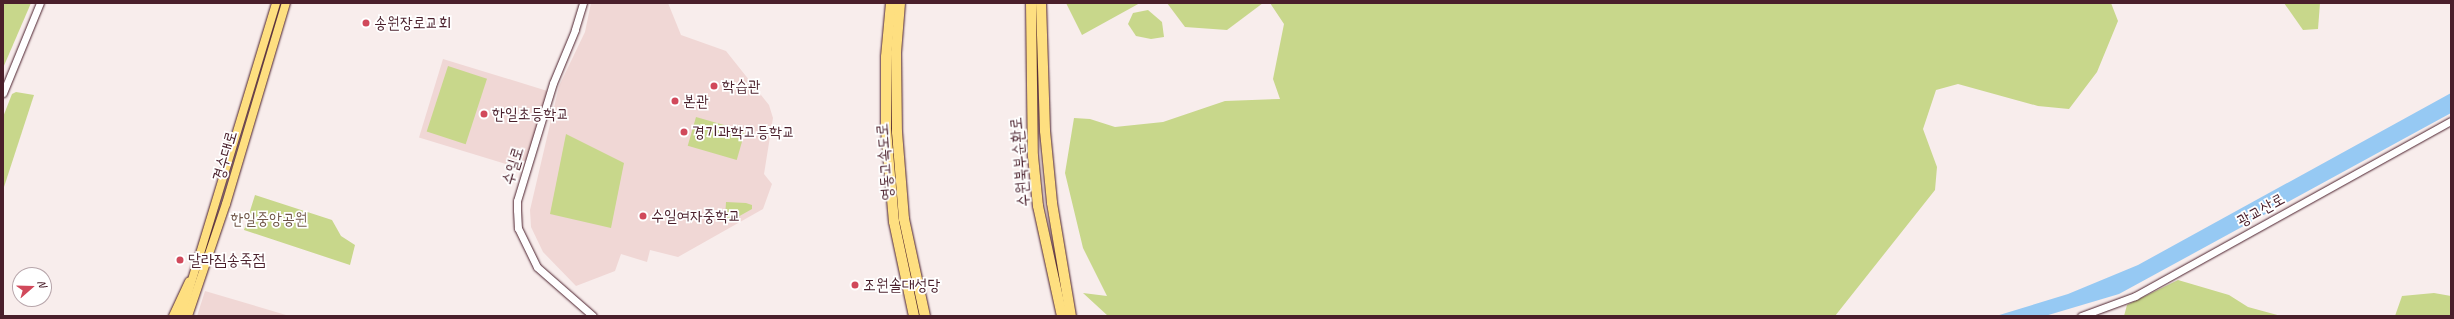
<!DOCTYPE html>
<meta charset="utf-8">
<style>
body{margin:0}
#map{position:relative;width:2454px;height:319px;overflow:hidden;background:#f8edec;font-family:Caveat,"Poor Story",sans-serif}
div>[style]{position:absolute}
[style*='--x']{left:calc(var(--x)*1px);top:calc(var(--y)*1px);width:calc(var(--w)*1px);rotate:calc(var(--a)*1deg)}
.built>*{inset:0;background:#f0d7d5;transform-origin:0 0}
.green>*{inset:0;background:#c8d78b;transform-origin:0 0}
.water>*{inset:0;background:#96c9f3}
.roads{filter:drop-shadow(0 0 1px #4a1f2b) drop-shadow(0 0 1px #4a1f2b)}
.secondary>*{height:7px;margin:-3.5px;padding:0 3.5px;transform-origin:3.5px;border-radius:3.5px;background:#fff}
.primary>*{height:8px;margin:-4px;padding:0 4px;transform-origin:4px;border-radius:4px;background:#fedf80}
.highway>*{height:10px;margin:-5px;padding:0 5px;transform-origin:5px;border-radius:5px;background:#fedf80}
.dots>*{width:11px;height:11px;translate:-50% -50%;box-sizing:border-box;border:2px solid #fff;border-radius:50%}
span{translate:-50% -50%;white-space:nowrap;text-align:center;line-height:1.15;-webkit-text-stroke:3.5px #fff;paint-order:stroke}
.poi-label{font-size:16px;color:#4a1f2b}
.left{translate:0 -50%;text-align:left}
.street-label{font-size:16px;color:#4a1f2b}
.park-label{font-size:16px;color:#705648}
.frame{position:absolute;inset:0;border:4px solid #4a1f2b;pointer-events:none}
.north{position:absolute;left:12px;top:267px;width:40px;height:40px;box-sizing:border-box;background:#fff;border:1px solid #b7a5aa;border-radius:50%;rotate:70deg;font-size:11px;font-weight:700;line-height:16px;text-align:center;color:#4a1f2b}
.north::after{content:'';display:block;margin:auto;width:14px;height:18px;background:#d1495b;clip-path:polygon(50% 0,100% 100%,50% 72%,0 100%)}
</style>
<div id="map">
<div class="built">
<i style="clip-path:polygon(591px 3px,668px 3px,681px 35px,726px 51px,769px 105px,773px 118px,764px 174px,772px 184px,763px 209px,678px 257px,650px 250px,647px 262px,621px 254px,615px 271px,576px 286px,543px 252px,531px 227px,530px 210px,559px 86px,585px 32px)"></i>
<i style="left:443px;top:59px;width:110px;height:82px;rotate:17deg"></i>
<i style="clip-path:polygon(205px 291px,286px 315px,286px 316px,197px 316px)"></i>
</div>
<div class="green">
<i style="clip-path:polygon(3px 3px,31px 3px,3px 68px)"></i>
<i style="clip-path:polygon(1066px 3px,1140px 3px,1082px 35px)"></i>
<i style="clip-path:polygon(1167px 3px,1263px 3px,1227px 30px,1185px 27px)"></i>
<i style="clip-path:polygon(1270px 3px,2111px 3px,2118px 21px,2097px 72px,2069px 109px,2038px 106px,1958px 84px,1936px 90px,1923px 129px,1937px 167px,1935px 190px,1835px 316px,1108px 316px,1083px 293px,1107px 296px,1083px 248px,1065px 173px,1074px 118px,1090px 119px,1115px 127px,1163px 122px,1225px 101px,1280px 99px,1273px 79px,1284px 24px)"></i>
<i style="clip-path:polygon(2284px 3px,2320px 3px,2318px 29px,2303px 30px)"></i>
<i style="clip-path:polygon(1148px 10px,1162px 22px,1164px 37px,1151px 39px,1136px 36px,1128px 24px,1133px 13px)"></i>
<i style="left:448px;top:66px;width:41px;height:69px;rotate:18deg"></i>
<i style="clip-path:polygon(16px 92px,34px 95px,4px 187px,3px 117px,12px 94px)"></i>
<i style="left:696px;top:117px;width:51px;height:30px;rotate:16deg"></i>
<i style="clip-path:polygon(566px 134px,624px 163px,611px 228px,550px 214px)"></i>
<i style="clip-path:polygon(255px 195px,332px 220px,341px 236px,355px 245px,350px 265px,244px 230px)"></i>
<i style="clip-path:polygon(726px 202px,746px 203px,752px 205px,752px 209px,736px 218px,725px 218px)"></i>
<i style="clip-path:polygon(2178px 280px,2229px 295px,2248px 307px,2281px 316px,2124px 316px,2127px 305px)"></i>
<i style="clip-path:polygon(2434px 293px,2451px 296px,2451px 316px,2395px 316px,2402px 296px)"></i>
</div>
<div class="water">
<i style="clip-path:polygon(2451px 93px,2451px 113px,2119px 294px,2045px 316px,1996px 316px,2068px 294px,2138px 265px)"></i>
</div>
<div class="roads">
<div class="secondary">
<i style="--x:583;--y:3;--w:28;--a:107"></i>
<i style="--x:575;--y:30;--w:57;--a:112.5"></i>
<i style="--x:553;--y:83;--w:123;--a:107"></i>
<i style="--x:517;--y:201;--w:9;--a:90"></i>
<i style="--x:517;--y:210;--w:18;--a:87"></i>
<i style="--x:518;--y:228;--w:43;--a:64"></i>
<i style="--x:537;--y:267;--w:74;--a:41.2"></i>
<i style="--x:3;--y:93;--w:97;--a:-67.7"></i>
<i style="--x:2081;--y:316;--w:58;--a:-20.3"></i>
<i style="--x:2135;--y:296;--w:361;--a:-29"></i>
</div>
<div class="primary">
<i style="--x:173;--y:316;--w:38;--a:-65"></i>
<i style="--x:181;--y:316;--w:327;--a:-73.1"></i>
<i style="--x:188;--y:316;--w:118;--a:-71.3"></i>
<i style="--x:226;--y:204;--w:210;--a:-73.4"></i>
</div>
<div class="highway">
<i style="--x:891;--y:3;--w:54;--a:95.3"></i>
<i style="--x:886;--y:57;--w:72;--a:90"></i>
<i style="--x:886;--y:129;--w:93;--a:85.1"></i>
<i style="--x:894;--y:222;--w:96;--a:78"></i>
<i style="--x:900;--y:3;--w:50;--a:94.6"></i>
<i style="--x:896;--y:53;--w:79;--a:89.3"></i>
<i style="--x:897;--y:132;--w:87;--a:85.4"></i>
<i style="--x:904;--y:219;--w:99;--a:77.8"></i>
<i style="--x:1031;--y:3;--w:153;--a:89.3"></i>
<i style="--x:1033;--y:156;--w:50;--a:84.3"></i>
<i style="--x:1038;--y:206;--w:113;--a:77.7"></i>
<i style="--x:1041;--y:3;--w:128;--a:88.2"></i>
<i style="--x:1045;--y:131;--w:72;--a:84.4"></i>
<i style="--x:1052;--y:203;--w:115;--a:80.5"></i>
</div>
</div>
<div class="dots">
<i style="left:366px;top:23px;background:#d1495b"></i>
<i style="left:714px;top:86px;background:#d1495b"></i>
<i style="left:675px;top:101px;background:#d1495b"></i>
<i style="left:484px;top:114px;background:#d1495b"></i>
<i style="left:684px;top:132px;background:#d1495b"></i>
<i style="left:643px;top:216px;background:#d1495b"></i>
<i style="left:180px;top:260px;background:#d1495b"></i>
<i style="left:855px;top:285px;background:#d1495b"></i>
</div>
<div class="poi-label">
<span class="left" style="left:374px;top:23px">송원장로교회</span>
<span class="left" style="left:722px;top:86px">학습관</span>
<span class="left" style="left:683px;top:101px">본관</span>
<span class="left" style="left:492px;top:114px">한일초등학교</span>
<span class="left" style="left:692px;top:132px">경기과학고등학교</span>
<span class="left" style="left:651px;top:216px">수일여자중학교</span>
<span class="left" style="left:188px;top:260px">달라짐송죽점</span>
<span class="left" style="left:863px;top:285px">조원솔대성당</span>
</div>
<div class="street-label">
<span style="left:225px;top:156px;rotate:-74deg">경수대로</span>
<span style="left:885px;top:162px;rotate:-94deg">영동고속도로</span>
<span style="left:1020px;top:162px;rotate:-95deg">수원북부순환로</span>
<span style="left:513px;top:166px;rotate:-73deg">수일로</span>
<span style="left:2261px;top:210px;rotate:-29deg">광교산로</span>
</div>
<div class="park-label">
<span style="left:269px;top:219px">한일중앙공원</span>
</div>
<div class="frame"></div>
<div class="north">N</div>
</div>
